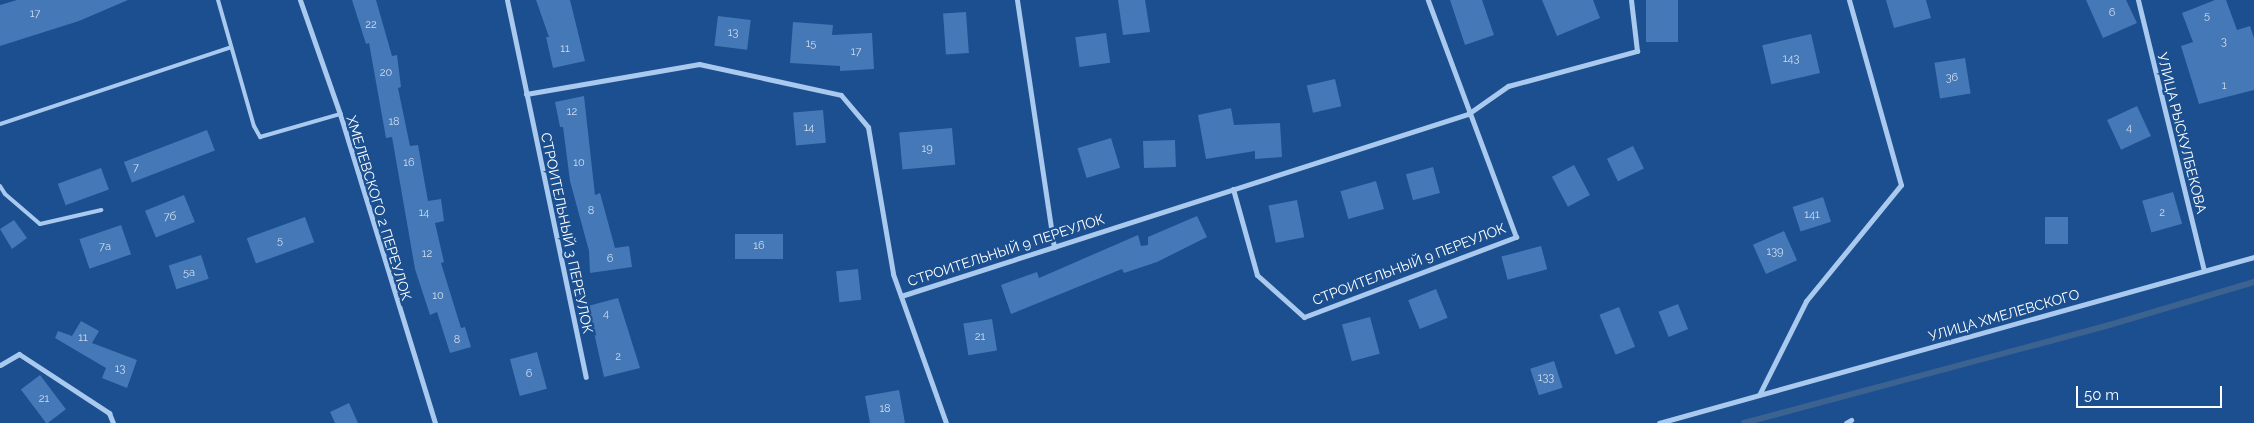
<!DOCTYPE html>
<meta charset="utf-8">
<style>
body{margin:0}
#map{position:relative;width:2254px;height:423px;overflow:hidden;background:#1b4f8f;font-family:Raleway,sans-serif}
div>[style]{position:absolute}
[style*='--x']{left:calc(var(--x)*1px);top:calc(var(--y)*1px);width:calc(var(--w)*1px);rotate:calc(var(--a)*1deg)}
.stream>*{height:5.5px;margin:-2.75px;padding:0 2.75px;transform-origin:2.75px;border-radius:2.75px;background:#3c6290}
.building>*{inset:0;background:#4478b7;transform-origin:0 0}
.lane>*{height:4px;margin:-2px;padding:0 2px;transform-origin:2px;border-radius:2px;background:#a9c9ee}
.street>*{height:5px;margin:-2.5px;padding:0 2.5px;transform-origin:2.5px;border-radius:2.5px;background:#a9c9ee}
span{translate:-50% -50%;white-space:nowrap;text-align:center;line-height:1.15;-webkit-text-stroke:4.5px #1b4f8f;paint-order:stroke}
.number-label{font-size:11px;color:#d0dded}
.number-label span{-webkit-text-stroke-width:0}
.street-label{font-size:14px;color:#fff}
.scale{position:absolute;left:2076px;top:386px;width:146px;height:22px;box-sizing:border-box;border:2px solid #fff;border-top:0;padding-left:6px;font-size:15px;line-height:18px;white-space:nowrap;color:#fff;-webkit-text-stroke:4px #1b4f8f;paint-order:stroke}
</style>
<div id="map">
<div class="stream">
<i style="--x:1744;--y:423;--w:379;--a:-15"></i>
<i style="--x:2110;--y:325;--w:150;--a:-16.6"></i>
</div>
<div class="building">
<i style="clip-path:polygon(17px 0,128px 0,79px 21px,0 46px,0 5px)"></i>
<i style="clip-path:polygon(352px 0,376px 0,392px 56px,397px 55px,401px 87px,398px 88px,410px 146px,418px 145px,428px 201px,441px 199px,444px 221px,435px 223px,444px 262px,441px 263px,461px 328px,465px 327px,471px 347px,450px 353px,437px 312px,430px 315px,415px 269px,392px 137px,386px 138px,369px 43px,366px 44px)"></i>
<i style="clip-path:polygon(536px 0,570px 0,585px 61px,553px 68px,546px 37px,549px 37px)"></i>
<i style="clip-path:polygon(1118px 0,1145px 0,1150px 32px,1123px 35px)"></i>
<i style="clip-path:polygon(1450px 0,1482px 0,1494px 35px,1465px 45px)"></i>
<i style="clip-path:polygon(1542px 0,1593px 0,1600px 18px,1557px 36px)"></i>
<i style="left:1646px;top:0;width:32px;height:42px"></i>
<i style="clip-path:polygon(1886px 0,1926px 0,1931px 18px,1894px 28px)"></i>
<i style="clip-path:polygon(2086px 0,2126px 0,2137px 23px,2103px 38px)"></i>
<i style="clip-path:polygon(2215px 0,2226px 0,2237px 30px,2250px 26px,2254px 38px,2254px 90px,2199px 104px,2181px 46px,2193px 42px,2182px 13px)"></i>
<i style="left:966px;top:12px;width:41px;height:23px;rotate:86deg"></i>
<i style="left:718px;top:16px;width:33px;height:30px;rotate:7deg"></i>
<i style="clip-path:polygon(793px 22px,833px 25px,832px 35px,872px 33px,874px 69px,840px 71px,840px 66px,790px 63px)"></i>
<i style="left:1106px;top:33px;width:30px;height:31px;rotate:82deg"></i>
<i style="left:1811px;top:34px;width:40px;height:50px;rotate:77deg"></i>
<i style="left:1965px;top:58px;width:36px;height:31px;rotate:81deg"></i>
<i style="left:1335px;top:79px;width:28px;height:29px;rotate:77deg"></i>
<i style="clip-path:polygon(584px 96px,595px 195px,600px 193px,615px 248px,629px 246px,632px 267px,590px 273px,589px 251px,570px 181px,563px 127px,560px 127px,555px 102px)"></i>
<i style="left:2137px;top:106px;width:33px;height:33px;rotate:65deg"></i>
<i style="clip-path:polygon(1231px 108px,1234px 125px,1280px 123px,1282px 157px,1255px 159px,1255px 151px,1206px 159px,1198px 115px)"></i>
<i style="left:823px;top:110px;width:33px;height:30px;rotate:85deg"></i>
<i style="left:952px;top:128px;width:37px;height:53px;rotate:85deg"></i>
<i style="left:207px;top:130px;width:22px;height:89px;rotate:69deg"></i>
<i style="left:1111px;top:138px;width:31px;height:35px;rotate:73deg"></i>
<i style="left:1175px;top:140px;width:27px;height:32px;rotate:88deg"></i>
<i style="left:1633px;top:146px;width:25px;height:29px;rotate:64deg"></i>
<i style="left:1574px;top:165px;width:34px;height:25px;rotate:62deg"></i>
<i style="left:1433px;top:167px;width:27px;height:28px;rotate:75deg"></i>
<i style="left:101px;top:168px;width:23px;height:46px;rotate:70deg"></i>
<i style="left:1376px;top:181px;width:29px;height:37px;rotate:74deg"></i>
<i style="left:2173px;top:192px;width:33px;height:32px;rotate:74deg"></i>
<i style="left:184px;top:195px;width:29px;height:42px;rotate:68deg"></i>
<i style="left:1823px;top:197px;width:26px;height:32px;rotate:72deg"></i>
<i style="left:1297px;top:200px;width:38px;height:29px;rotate:79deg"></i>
<i style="clip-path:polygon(1197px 216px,1207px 237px,1157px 262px,1124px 273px,1122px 269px,1011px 314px,1001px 285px,1037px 272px,1039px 278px,1138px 235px,1141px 246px,1148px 245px,1148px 237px)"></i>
<i style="left:305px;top:217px;width:27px;height:62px;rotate:70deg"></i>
<i style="left:2068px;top:217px;width:27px;height:23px;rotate:90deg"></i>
<i style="clip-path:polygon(14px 220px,27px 238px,12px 249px,0 229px)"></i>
<i style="left:121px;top:225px;width:31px;height:44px;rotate:71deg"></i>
<i style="left:1784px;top:231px;width:32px;height:34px;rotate:66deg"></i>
<i style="left:735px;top:234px;width:48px;height:25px"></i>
<i style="left:1541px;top:246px;width:24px;height:41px;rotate:75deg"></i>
<i style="left:201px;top:255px;width:25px;height:34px;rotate:72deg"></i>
<i style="left:858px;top:269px;width:31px;height:22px;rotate:84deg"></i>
<i style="left:1436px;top:289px;width:31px;height:30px;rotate:68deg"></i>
<i style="clip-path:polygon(618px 298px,640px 368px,604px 377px,588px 306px)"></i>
<i style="left:1678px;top:304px;width:27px;height:21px;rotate:68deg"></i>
<i style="left:1619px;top:307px;width:43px;height:21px;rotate:68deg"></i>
<i style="left:1370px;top:317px;width:38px;height:29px;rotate:75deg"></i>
<i style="left:992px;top:319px;width:32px;height:29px;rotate:81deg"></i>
<i style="clip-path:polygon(81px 321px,99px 331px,92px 343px,137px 360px,127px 388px,102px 378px,106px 368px,55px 338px,58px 331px,72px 336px)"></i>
<i style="left:537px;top:352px;width:38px;height:28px;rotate:75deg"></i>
<i style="left:1554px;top:361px;width:28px;height:25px;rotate:72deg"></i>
<i style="left:40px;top:375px;width:43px;height:24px;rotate:53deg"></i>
<i style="clip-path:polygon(899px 390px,905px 423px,870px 423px,865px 396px)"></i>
<i style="clip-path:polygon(349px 403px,358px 423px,335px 423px,330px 412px)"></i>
</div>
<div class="lane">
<i style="--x:218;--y:0;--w:131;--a:74.1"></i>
<i style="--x:254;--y:126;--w:13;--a:61"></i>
<i style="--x:260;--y:137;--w:83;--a:-16"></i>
<i style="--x:0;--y:124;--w:243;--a:-18.4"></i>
<i style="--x:0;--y:186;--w:9;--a:58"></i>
<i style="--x:5;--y:194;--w:46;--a:40.6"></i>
<i style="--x:40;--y:224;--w:63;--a:-12.9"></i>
</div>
<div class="street">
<i style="--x:300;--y:0;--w:121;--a:70.7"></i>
<i style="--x:340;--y:114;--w:323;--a:72.9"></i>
<i style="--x:507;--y:0;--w:385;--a:78.2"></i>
<i style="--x:1017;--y:0;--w:250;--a:81.5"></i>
<i style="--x:2138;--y:0;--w:278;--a:76.3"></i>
<i style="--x:526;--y:94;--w:176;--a:-9.8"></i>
<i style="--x:699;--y:64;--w:145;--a:12.3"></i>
<i style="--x:841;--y:95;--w:42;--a:49.8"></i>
<i style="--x:868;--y:127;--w:149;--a:80.3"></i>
<i style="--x:893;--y:274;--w:158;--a:70.4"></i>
<i style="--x:1233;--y:189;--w:89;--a:74.4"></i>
<i style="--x:1257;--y:275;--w:63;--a:41.8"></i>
<i style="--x:1304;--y:317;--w:227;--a:-20.7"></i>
<i style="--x:1516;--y:237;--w:253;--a:-110.4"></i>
<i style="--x:901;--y:296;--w:595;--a:-17.8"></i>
<i style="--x:1468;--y:114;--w:49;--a:-35"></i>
<i style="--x:1508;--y:86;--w:134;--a:-15.2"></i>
<i style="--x:1637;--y:51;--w:51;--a:-96.7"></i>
<i style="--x:0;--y:365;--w:22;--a:-30"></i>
<i style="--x:19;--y:354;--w:108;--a:33.2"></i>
<i style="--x:109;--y:413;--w:11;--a:68"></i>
<i style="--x:1759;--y:395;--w:105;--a:-63.4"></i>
<i style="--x:1806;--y:301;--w:150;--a:-50.7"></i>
<i style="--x:1901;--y:185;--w:192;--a:-105.7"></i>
<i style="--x:1659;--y:423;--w:618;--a:-15.59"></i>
<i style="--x:1846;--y:423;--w:6;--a:-31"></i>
</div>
<div class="number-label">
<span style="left:2112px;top:13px">6</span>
<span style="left:35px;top:14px">17</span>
<span style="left:2207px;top:16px">5</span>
<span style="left:371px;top:25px">22</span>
<span style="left:733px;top:33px">13</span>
<span style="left:2224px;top:42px">3</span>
<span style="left:811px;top:44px">15</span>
<span style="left:565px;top:49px">11</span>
<span style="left:856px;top:52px">17</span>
<span style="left:1791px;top:59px">143</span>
<span style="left:386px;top:73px">20</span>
<span style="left:1952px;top:78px">36</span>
<span style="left:2224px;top:86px">1</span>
<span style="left:572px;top:112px">12</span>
<span style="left:394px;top:122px">18</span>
<span style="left:809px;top:128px">14</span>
<span style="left:2129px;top:128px">4</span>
<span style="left:927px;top:149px">19</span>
<span style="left:409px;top:163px">16</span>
<span style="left:579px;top:163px">10</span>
<span style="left:136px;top:168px">7</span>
<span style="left:591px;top:211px">8</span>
<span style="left:424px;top:213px">14</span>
<span style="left:2162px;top:213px">2</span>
<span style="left:1812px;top:215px">141</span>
<span style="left:170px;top:217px">7б</span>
<span style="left:280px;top:241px">5</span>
<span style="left:759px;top:246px">16</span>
<span style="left:105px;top:247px">7а</span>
<span style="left:1775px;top:252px">139</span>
<span style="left:427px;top:254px">12</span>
<span style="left:610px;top:259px">6</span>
<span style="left:189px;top:273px">5а</span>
<span style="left:438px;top:296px">10</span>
<span style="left:606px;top:314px">4</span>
<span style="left:980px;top:337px">21</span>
<span style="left:83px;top:338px">11</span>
<span style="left:457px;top:340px">8</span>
<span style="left:618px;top:357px">2</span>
<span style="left:120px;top:369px">13</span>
<span style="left:529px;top:374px">6</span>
<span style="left:1546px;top:378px">133</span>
<span style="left:44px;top:399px">21</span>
<span style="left:885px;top:409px">18</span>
</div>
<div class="street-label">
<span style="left:2182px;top:133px;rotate:76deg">УЛИЦА РЫСКУЛБЕКОВА</span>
<span style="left:379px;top:208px;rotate:73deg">ХМЕЛЕВСКОГО 2 ПЕРЕУЛОК</span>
<span style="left:567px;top:233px;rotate:78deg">СТРОИТЕЛЬНЫЙ 3 ПЕРЕУЛОК</span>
<span style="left:1006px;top:250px;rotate:-18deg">СТРОИТЕЛЬНЫЙ 9 ПЕРЕУЛОК</span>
<span style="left:1409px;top:264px;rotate:-21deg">СТРОИТЕЛЬНЫЙ 9 ПЕРЕУЛОК</span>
<span style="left:2004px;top:315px;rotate:-16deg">УЛИЦА ХМЕЛЕВСКОГО</span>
</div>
<div class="scale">50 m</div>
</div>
